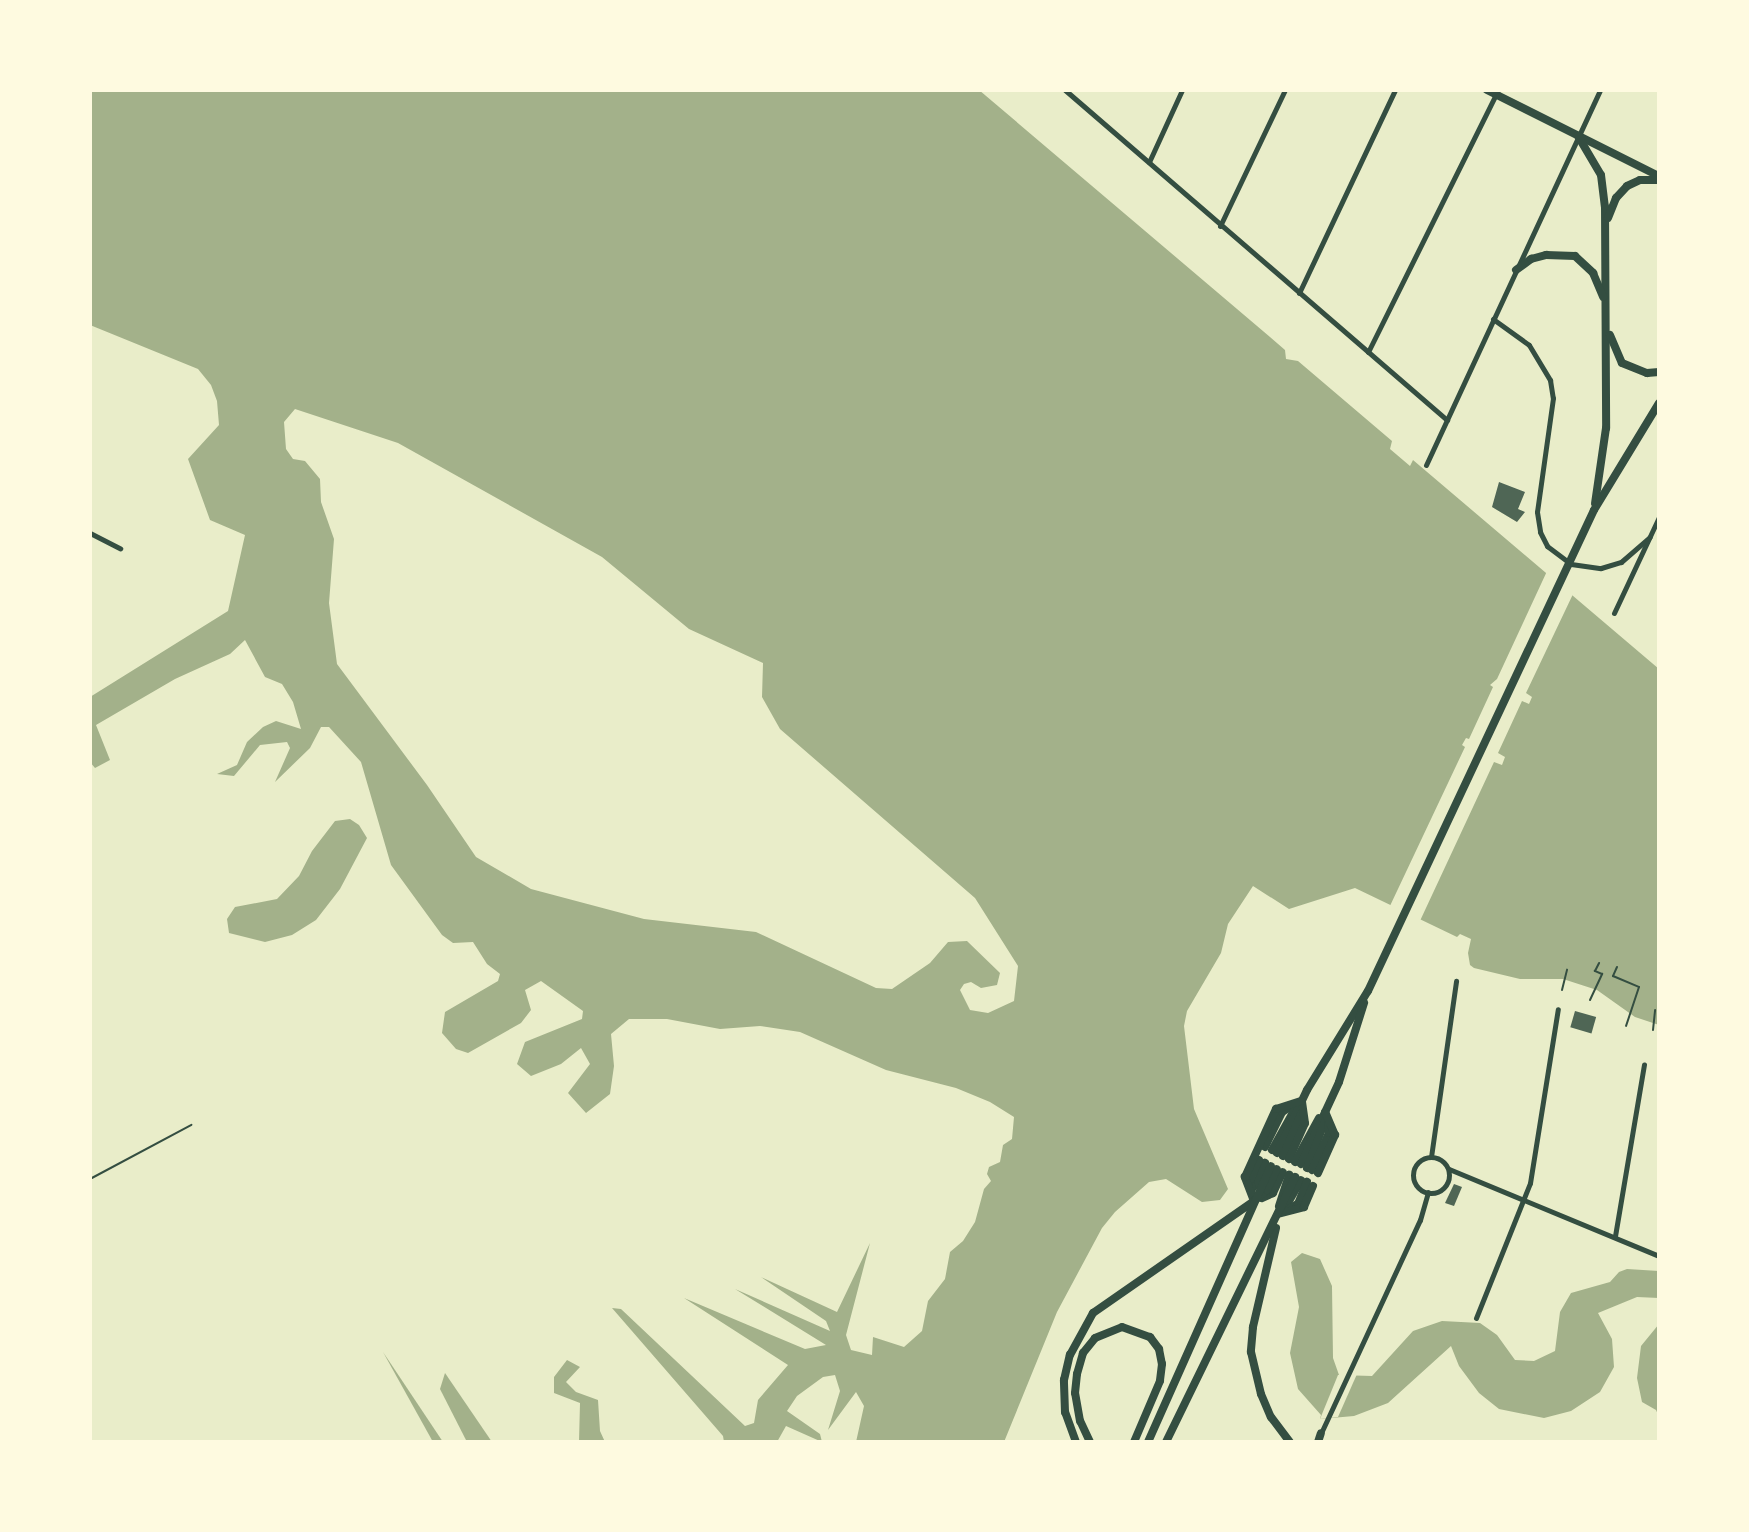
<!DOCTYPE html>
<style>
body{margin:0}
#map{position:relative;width:1749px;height:1532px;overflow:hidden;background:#e9edc9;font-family:"Fira Sans Condensed",sans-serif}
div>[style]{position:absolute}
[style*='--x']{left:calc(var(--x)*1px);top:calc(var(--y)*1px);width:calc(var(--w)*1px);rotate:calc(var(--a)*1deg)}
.water>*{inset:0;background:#a3b18a}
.pier>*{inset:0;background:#e9edc9}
.building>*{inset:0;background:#4f6655;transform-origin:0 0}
.path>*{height:2px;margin:-1px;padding:0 1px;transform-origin:1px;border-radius:1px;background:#344e41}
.service>*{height:2px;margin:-1px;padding:0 1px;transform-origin:1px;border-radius:1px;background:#344e41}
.minor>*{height:5px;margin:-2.5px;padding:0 2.5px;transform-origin:2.5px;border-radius:2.5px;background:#344e41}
.minor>.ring{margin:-2.5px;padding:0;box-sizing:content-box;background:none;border:5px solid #344e41;border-radius:50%}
.trunk>*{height:8px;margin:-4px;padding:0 4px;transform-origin:4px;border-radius:4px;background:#344e41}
span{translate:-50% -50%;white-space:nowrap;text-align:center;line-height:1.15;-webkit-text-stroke:7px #fefae0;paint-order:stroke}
.frame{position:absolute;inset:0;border:92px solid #fefae0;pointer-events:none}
</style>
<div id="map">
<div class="water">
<i style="clip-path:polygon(evenodd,90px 90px,979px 90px,1270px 337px,1285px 350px,1286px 359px,1298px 361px,1392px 441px,1390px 449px,1410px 466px,1413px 460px,1659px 669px,1659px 1025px,1635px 1017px,1597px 990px,1563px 979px,1520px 979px,1474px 968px,1470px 965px,1468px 953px,1471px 939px,1460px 934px,1457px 937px,1355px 888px,1289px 909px,1253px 886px,1228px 924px,1221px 953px,1187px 1011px,1184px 1026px,1194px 1109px,1228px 1189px,1220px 1200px,1202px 1202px,1166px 1179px,1149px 1182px,1115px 1212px,1102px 1228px,1057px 1312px,1004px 1442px,856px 1442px,864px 1406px,856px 1392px,828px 1430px,840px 1391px,835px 1375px,823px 1377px,797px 1396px,787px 1411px,820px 1434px,822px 1442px,786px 1426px,777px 1442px,724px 1442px,723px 1436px,612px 1308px,621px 1309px,745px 1426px,754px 1423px,758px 1400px,788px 1365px,684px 1298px,805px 1349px,826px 1345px,735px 1289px,830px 1331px,826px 1321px,761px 1277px,837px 1312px,870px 1243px,846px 1335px,851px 1350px,872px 1355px,873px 1337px,904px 1347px,922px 1331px,928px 1301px,945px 1279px,950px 1252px,963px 1241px,975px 1222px,984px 1189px,991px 1181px,987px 1174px,989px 1167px,1000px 1162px,1003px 1145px,1012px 1139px,1014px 1117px,990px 1102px,956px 1088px,886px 1070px,800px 1032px,760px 1026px,720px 1029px,667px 1019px,629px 1019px,611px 1034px,614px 1066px,610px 1094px,586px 1113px,568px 1093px,590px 1064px,581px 1048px,561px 1064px,531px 1076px,517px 1064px,525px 1042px,582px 1019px,583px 1011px,541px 981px,525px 990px,531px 1010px,521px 1023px,468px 1053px,456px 1049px,442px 1033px,445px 1012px,498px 981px,500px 974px,487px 964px,473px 942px,453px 943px,442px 935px,391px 865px,361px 762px,329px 727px,321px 727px,310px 748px,275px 782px,290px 748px,287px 742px,260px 745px,234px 776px,217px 774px,237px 765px,247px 742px,263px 727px,276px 721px,301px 729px,293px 702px,282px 684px,265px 677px,245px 640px,230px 654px,175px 679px,96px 725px,110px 760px,95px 768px,90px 762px,90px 697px,228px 611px,245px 535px,210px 520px,188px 459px,219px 425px,217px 401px,211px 385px,198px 369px,90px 325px,90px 90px,295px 409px,398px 443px,602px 557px,689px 629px,763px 663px,762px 697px,780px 729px,975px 898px,1018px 966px,1014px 1001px,988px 1013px,970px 1010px,960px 990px,964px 984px,971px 982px,981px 988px,997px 985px,1000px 973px,967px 941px,948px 942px,930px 963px,892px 989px,876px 988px,756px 932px,644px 919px,531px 889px,476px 857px,427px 785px,337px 664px,329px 603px,334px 539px,321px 502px,320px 479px,305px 461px,293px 459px,286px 449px,284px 422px,295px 409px)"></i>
<i style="clip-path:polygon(350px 819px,359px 825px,367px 838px,340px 889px,316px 920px,292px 935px,265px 942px,229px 933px,227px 919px,235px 907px,277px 899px,299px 876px,312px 851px,335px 821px)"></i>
<i style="clip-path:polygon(1302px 1253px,1320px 1259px,1332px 1286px,1333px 1358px,1339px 1375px,1372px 1376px,1413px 1331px,1442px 1321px,1480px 1323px,1497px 1335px,1515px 1360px,1534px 1361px,1555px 1351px,1560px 1312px,1571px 1293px,1610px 1282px,1619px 1272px,1627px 1269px,1659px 1271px,1659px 1298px,1637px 1297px,1598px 1313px,1612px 1339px,1614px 1367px,1600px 1392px,1571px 1411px,1544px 1418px,1499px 1409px,1479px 1393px,1459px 1366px,1451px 1346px,1388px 1403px,1354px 1416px,1320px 1419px,1321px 1415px,1298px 1389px,1290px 1353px,1299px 1307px,1291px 1262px)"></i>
<i style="clip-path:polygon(1659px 1324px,1659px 1417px,1656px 1410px,1642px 1402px,1637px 1378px,1641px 1346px)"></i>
<i style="clip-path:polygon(383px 1352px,443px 1442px,433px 1442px)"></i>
<i style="clip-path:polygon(567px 1360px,580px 1367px,566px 1382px,576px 1392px,598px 1400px,600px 1431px,605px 1442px,579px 1442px,580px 1403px,554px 1393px,554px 1377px)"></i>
<i style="clip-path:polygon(445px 1373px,492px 1442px,467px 1442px,440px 1389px)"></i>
</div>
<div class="pier">
<i style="clip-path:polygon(1548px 569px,1574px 592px,1526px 693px,1532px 697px,1529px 704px,1522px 701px,1498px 753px,1505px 757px,1502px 765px,1494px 762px,1419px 923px,1389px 908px,1465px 747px,1462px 745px,1466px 738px,1469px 739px,1493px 687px,1490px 685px,1497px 679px)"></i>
<i style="clip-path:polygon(1357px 1374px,1338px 1417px,1320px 1419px,1338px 1375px)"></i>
</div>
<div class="building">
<i style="clip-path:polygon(1499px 482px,1525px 492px,1518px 509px,1525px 512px,1517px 522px,1492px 507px)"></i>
<i style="left:1575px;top:1011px;width:22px;height:17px;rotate:16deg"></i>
<i style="clip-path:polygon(1454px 1184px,1462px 1187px,1454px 1206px,1445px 1203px)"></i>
</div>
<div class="path">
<i style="--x:1617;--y:967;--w:10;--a:114"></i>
<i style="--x:1613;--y:976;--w:28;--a:23"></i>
<i style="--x:1639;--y:987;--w:41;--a:108.4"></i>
<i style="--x:1562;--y:990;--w:21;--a:-76"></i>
<i style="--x:1590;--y:1000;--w:29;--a:-65"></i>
<i style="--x:1602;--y:974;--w:8;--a:-157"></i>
<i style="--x:1595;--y:971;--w:9;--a:-63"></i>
<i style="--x:1653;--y:1030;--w:20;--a:-84"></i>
</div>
<div class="service">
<i style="--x:90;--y:1179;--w:115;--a:-28.1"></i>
</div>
<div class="minor">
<i style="--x:1065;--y:90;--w:505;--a:40.82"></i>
<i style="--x:1149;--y:162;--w:79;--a:-65.4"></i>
<i style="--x:1220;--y:226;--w:151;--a:-64.5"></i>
<i style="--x:1299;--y:293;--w:225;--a:-64.7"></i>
<i style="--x:1493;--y:319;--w:44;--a:35.8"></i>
<i style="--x:1529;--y:345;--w:41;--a:59"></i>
<i style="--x:1550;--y:380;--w:18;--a:81"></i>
<i style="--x:1553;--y:398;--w:115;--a:98"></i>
<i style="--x:1537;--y:512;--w:20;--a:81"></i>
<i style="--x:1540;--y:532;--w:16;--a:63"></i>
<i style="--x:1547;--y:546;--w:30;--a:37"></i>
<i style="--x:1571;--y:564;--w:30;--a:8"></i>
<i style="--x:1601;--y:568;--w:21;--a:-17"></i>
<i style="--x:1621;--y:562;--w:38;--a:-41"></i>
<i style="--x:1368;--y:352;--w:292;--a:-63.6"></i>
<i style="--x:1426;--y:465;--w:413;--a:-65.1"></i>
<i style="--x:90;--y:533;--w:34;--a:27"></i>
<i style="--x:1614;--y:613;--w:106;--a:-64.9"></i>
<i style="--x:1431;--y:1157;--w:178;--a:-81.9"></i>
<i class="ring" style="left:1413px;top:1157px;width:31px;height:31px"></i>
<i style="--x:1449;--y:1169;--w:227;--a:22.5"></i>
<i style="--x:1615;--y:1236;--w:174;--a:-80.4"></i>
<i style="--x:1476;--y:1318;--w:145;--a:-68.2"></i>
<i style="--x:1530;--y:1183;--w:176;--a:-80.9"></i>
<i style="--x:1321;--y:1433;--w:235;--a:-65.1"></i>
<i style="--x:1420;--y:1220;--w:29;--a:-74"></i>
</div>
<div class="trunk">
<i style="--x:1487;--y:90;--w:192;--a:26.6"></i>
<i style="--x:1578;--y:136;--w:45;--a:59.5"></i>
<i style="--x:1601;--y:175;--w:32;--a:83"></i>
<i style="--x:1605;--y:207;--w:221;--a:89.7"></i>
<i style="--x:1606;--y:428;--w:76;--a:98.3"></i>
<i style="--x:1608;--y:218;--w:22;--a:-68"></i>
<i style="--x:1616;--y:198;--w:16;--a:-47"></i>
<i style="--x:1627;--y:186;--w:14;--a:-25"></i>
<i style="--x:1640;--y:180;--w:19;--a:0"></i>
<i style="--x:1516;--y:270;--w:19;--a:-36"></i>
<i style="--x:1531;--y:259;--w:16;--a:-15"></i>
<i style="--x:1546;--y:255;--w:29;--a:2"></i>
<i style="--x:1575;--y:256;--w:25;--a:43"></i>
<i style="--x:1593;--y:273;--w:26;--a:67"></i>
<i style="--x:1610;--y:335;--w:30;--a:67"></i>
<i style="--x:1622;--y:363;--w:27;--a:22"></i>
<i style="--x:1647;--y:373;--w:12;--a:-5"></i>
<i style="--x:1265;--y:1147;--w:39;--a:-64"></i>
<i style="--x:1282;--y:1112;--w:6;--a:-31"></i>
<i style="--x:1272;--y:1150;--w:49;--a:-60.8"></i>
<i style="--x:1277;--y:1153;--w:70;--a:-64.5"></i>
<i style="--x:1307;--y:1090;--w:116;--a:-58.4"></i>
<i style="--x:1368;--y:991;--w:531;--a:-64.83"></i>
<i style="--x:1594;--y:510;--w:125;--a:-58.7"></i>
<i style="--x:1283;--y:1156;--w:46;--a:-66.8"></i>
<i style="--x:1289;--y:1159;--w:39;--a:-66"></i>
<i style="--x:1305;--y:1123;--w:21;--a:-98"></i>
<i style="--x:1295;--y:1162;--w:50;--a:-61.4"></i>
<i style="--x:1301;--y:1164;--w:90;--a:-65.1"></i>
<i style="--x:1339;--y:1082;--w:83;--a:-72.4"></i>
<i style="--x:1307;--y:1168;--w:50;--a:-69"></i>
<i style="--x:1312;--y:1170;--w:41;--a:-65.3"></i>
<i style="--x:1329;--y:1133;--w:8;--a:-97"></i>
<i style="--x:1318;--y:1173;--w:42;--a:-65.9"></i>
<i style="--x:1335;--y:1135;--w:25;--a:-113"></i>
<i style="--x:1256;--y:1185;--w:24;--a:-68"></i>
<i style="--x:1252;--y:1189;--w:9;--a:-103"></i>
<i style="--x:1250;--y:1180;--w:22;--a:-66"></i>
<i style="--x:1262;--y:1198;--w:12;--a:-24"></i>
<i style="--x:1273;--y:1193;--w:23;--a:-65"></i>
<i style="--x:1254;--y:1201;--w:26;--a:-111"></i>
<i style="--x:1245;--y:1177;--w:75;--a:-65.5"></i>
<i style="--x:1276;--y:1109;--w:26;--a:-18"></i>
<i style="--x:1279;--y:1206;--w:33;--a:-72"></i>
<i style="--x:1285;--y:1208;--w:32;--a:-60"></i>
<i style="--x:1290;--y:1208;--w:9;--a:-27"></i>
<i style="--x:1298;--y:1204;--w:24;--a:-68"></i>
<i style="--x:1278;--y:1214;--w:27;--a:-15"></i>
<i style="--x:1304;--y:1207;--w:23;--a:-67"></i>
<i style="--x:1276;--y:1228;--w:102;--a:103.1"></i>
<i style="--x:1253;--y:1327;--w:25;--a:95"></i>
<i style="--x:1251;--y:1352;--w:43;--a:76.6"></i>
<i style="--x:1261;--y:1394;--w:25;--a:67"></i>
<i style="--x:1271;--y:1417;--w:31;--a:53"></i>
<i style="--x:1076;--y:1442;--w:32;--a:-110"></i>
<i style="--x:1065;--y:1412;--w:32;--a:-92"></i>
<i style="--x:1064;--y:1380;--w:26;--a:-77"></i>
<i style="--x:1070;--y:1355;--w:48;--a:-61.3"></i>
<i style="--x:1093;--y:1313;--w:196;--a:-34.8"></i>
<i style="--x:1254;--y:1201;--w:17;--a:-40"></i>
<i style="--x:1267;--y:1190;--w:23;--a:-65"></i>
<i style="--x:1090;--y:1442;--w:23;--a:-115"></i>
<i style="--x:1080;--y:1421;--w:28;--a:-100"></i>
<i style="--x:1075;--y:1393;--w:19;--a:-84"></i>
<i style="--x:1077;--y:1374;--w:22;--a:-74"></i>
<i style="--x:1083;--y:1353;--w:19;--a:-51"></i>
<i style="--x:1095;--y:1338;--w:29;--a:-22"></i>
<i style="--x:1122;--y:1327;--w:30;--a:20"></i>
<i style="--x:1150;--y:1337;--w:15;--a:53"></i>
<i style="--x:1159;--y:1349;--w:15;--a:79"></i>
<i style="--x:1162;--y:1364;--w:17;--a:97"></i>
<i style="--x:1160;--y:1381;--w:66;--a:113.1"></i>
<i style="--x:1148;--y:1442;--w:302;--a:-66"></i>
<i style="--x:1166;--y:1442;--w:295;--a:-64"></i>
<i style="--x:1318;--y:1442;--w:9;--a:-72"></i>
</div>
<div class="frame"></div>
</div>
